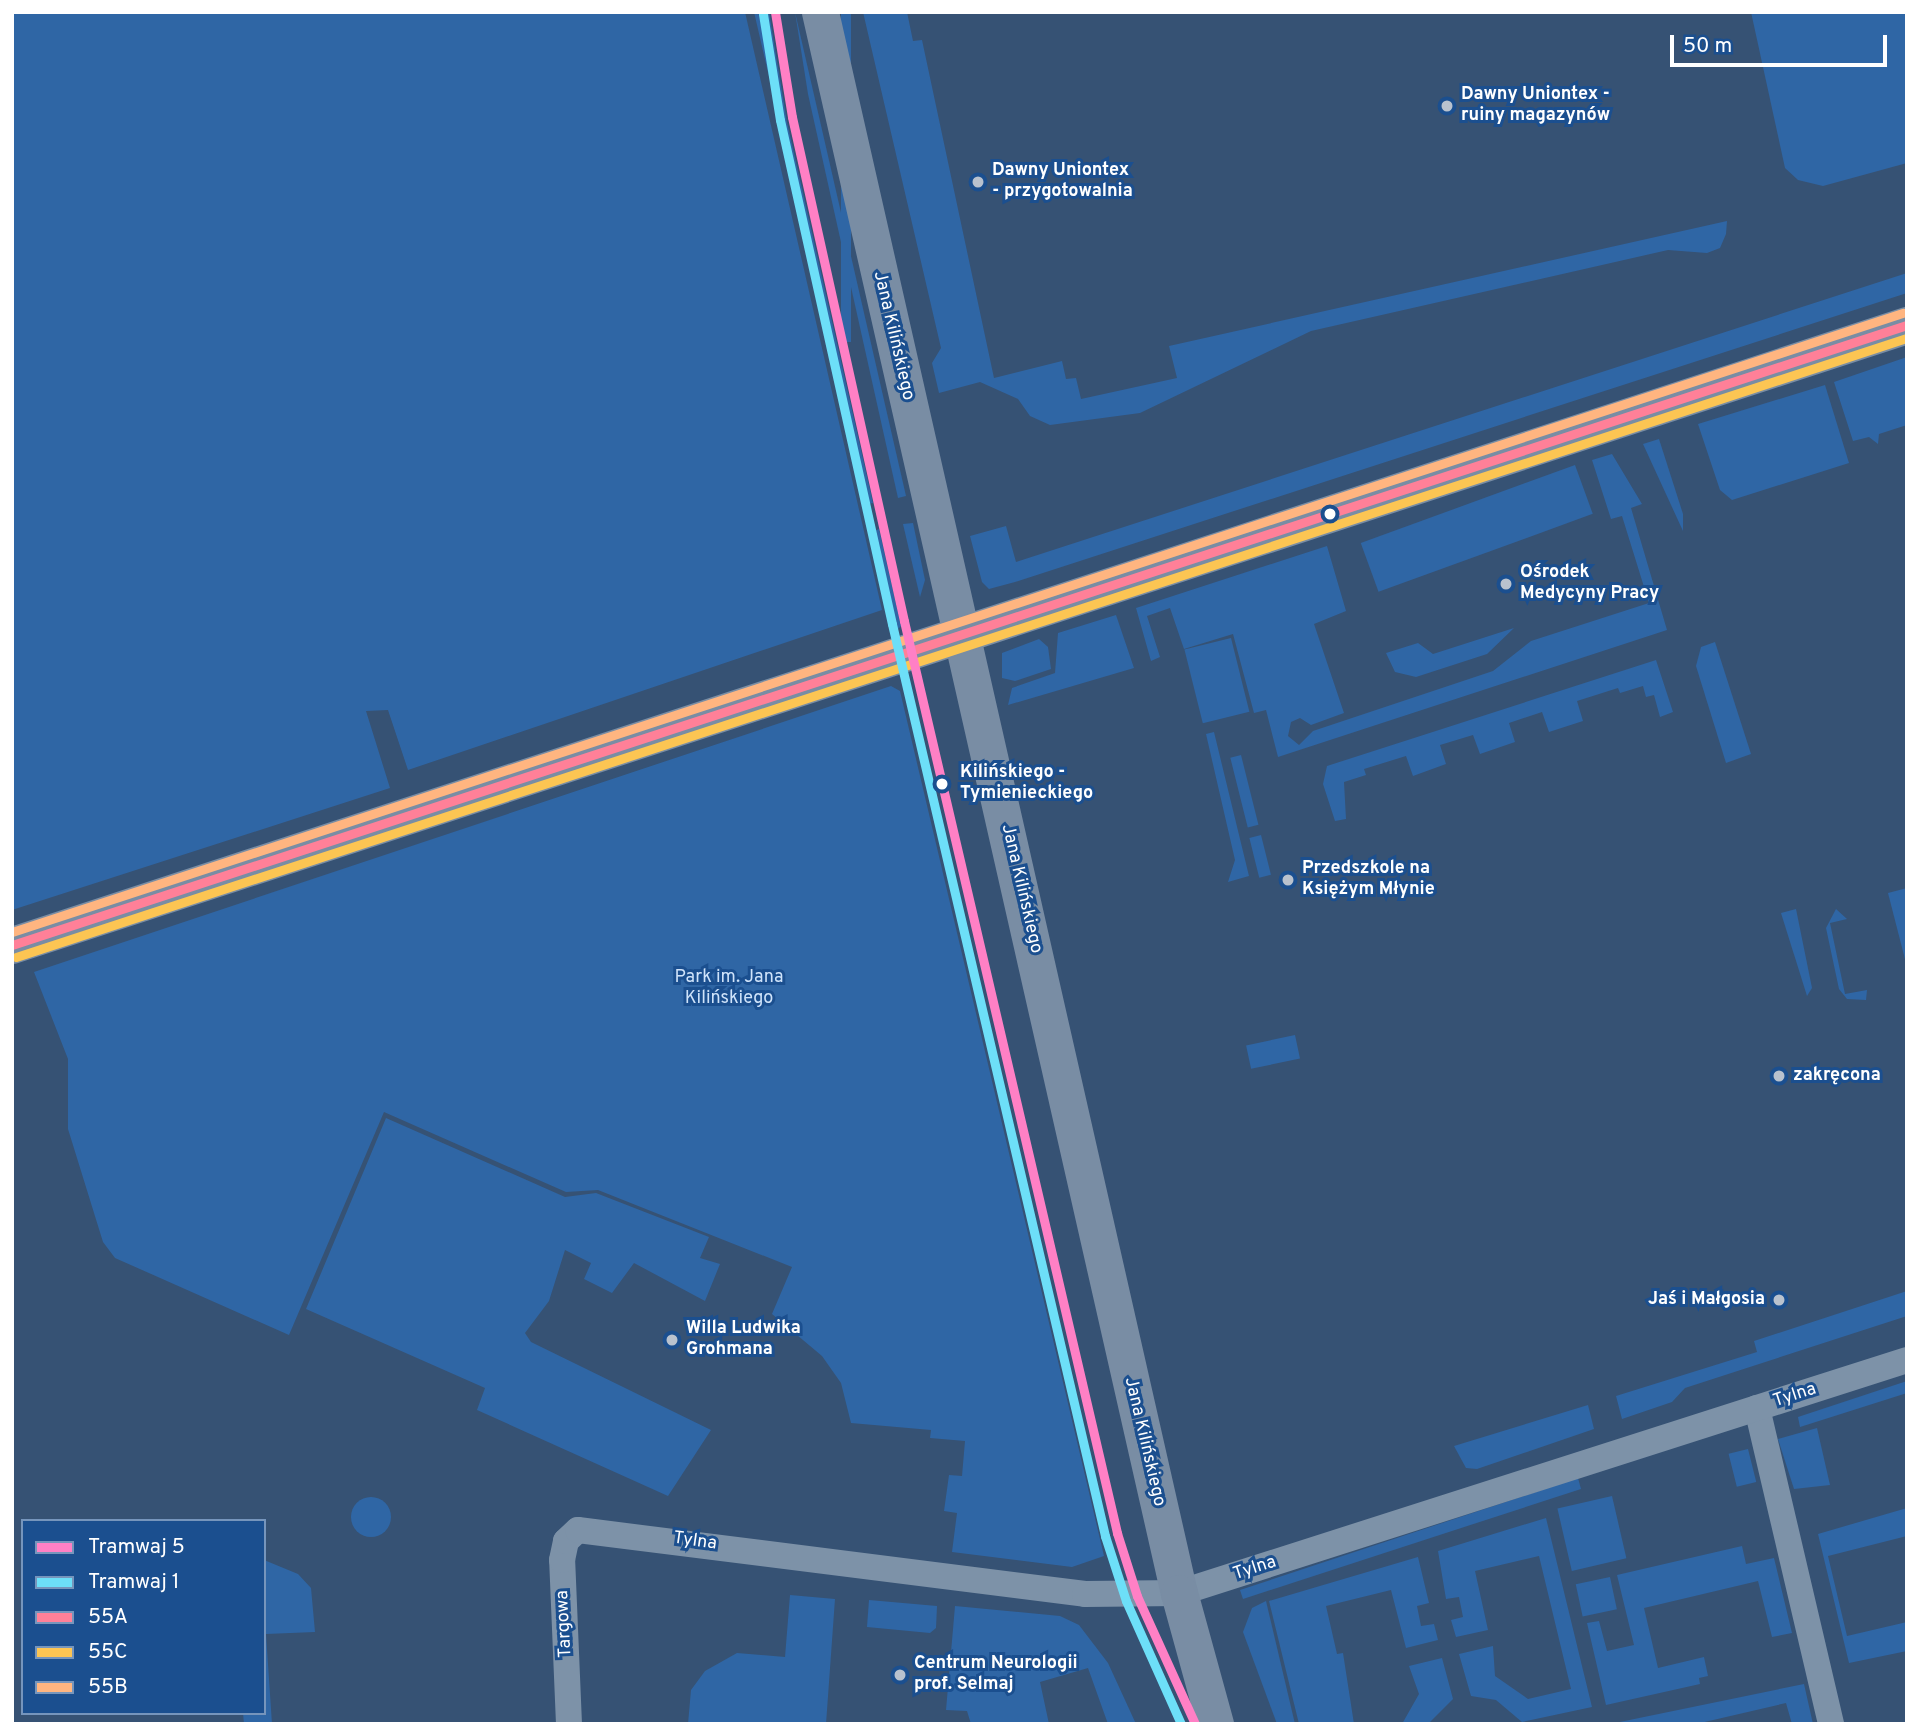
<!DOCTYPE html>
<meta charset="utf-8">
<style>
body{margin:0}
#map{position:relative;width:1919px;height:1736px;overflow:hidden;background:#365274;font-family:Overpass,sans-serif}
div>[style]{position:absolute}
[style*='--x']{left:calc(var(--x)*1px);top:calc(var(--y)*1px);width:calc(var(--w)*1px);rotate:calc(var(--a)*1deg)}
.green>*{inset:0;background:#2f66a5;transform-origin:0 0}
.round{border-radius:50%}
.street>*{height:26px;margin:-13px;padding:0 13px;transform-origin:13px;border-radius:13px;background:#7d92a8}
.secondary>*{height:37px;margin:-18.5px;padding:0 18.5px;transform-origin:18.5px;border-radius:18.5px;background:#798da4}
.bus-1>*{height:9px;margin:-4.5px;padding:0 4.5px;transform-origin:4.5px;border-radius:4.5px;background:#ff8098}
.bus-2>*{height:9px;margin:-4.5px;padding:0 4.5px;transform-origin:4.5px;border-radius:4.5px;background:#fcc553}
.bus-3>*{height:9px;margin:-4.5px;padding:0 4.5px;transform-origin:4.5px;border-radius:4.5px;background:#ffb580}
.tram-1>*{height:9px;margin:-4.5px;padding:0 4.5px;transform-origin:4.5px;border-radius:4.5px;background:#ff80c5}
.tram-2>*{height:9px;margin:-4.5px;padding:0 4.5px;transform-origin:4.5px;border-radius:4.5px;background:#6ddff8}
.dots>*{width:19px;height:19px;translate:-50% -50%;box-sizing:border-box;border:4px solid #1b4f8f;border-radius:50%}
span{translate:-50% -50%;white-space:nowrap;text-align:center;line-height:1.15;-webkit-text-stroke:6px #1b4f8f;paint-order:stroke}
.poi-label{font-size:18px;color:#fff;font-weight:700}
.left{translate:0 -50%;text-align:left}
.right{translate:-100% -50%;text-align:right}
.street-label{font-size:18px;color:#fff}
.stop-label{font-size:18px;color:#fff;font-weight:700}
.park-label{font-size:18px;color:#cfe3fa}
.frame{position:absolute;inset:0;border:14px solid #fff;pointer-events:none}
.legend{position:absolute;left:21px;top:1519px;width:245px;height:196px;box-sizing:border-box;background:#1b4f8f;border:2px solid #7695bc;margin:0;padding:9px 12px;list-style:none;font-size:21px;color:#fff}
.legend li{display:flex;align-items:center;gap:14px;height:35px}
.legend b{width:35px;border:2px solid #7695bc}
.scale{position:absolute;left:1670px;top:35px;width:217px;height:32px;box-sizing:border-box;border:4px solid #fff;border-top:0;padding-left:9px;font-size:21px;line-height:24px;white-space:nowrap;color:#fff;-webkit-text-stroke:5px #1b4f8f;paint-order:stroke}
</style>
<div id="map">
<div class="green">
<i style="clip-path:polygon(12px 12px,745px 12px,882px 610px,408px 770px,388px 710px,366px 711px,390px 788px,12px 910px)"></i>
<i style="clip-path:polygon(754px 12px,769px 12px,787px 122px,873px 503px,868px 504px)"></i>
<i style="clip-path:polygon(795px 12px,906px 496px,898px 498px,808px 94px)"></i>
<i style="left:841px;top:12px;width:10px;height:330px"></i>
<i style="clip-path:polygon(863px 12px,907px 12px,913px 41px,922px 40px,994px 378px,1062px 361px,1066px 379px,1076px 378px,1081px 399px,1177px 378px,1169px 346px,1727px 221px,1726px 234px,1720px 248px,1707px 253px,1668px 250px,1311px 331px,1140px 413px,1050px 425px,1030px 416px,1018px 399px,980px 382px,939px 393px,932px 363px,941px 348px)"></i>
<i style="clip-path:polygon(1751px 12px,1907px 12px,1907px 163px,1823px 186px,1798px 180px,1785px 168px)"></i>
<i style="clip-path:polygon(1907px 273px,1907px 293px,1015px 582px,989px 589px,982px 582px,970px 536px,1006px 526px,1016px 562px)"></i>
<i style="clip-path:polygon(1907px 357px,1907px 425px,1879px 434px,1878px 444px,1869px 437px,1853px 441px,1834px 382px)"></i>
<i style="clip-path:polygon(1825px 385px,1849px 463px,1732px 500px,1720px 490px,1698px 424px)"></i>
<i style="clip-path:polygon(1659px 439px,1683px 514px,1683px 531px,1643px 444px)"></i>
<i style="clip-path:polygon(1612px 454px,1642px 504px,1631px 508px,1667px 630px,1278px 757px,1266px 710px,1254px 713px,1233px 634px,1184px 649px,1170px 608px,1147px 616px,1160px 657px,1151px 661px,1136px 608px,1327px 546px,1346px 611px,1314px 624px,1344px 713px,1311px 725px,1300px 718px,1291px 722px,1288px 736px,1299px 745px,1313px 731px,1493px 671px,1531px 641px,1649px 603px,1622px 516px,1611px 519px,1592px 460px)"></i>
<i style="left:1575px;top:465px;width:52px;height:228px;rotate:70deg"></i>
<i style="clip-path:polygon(913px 523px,925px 580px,920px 597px,903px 524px)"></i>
<i style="clip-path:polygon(879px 529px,901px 626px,896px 631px,874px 531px)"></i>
<i style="clip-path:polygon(1116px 615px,1134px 668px,1008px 705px,1012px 688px,1055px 673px,1058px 633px)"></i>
<i style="clip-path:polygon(1514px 628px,1487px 654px,1416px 677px,1395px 672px,1386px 653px,1418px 643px,1433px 654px)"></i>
<i style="left:1231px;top:638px;width:76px;height:48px;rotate:76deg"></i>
<i style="clip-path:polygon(1039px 639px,1048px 647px,1051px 669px,1015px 681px,1002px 678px,1002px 653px)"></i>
<i style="clip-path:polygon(1715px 642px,1751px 754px,1726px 763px,1696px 666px,1701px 647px)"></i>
<i style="clip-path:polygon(1656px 660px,1673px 712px,1660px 717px,1654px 695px,1646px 697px,1643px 686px,1620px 693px,1618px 688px,1577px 701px,1583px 721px,1549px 732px,1542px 712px,1509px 723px,1515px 742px,1480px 754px,1473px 735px,1440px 745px,1446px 764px,1413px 776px,1406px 756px,1364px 769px,1366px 775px,1344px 782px,1346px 819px,1335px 821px,1323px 784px,1327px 766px)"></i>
<i style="clip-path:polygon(891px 686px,900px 691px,1104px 1556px,1072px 1567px,952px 1552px,957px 1513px,944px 1511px,949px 1475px,962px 1476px,965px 1441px,930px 1438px,931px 1430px,851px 1423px,841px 1383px,822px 1356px,772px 1314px,792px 1267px,598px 1190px,566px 1192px,384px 1112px,289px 1335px,115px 1258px,103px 1242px,68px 1129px,68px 1059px,34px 972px)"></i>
<i style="clip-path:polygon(1214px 732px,1249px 876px,1228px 882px,1235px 860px,1206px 734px)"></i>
<i style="left:1241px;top:755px;width:72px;height:11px;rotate:76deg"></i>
<i style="left:1261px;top:835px;width:41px;height:12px;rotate:76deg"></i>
<i style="clip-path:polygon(1907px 888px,1907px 967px,1888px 893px)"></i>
<i style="clip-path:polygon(1796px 909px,1812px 988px,1807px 996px,1781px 913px)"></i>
<i style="clip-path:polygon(1836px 909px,1847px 919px,1830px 923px,1845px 994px,1867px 990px,1866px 1000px,1847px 999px,1839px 989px,1826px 928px)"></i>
<i style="left:1295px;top:1035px;width:24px;height:50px;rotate:78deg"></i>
<i style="clip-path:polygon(386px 1118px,565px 1197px,596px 1193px,709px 1237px,700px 1258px,720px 1264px,705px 1301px,634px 1263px,612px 1293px,584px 1279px,591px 1263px,565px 1250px,549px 1301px,525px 1333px,531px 1342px,711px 1430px,668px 1496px,477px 1410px,485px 1388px,306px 1309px)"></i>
<i style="clip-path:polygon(1907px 1291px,1907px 1316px,1685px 1388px,1672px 1402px,1622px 1419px,1616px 1396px,1757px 1352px,1754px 1341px)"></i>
<i style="clip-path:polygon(1907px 1381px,1907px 1393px,1800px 1427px,1798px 1417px)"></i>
<i style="clip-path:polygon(1588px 1405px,1594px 1429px,1477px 1469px,1466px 1468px,1454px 1446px)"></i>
<i style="clip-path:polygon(1817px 1428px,1830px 1485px,1794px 1489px,1778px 1439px)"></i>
<i style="left:1748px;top:1449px;width:34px;height:20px;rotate:76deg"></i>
<i style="clip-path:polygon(1578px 1478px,1581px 1489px,1243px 1599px,1240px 1590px)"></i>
<i style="left:1612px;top:1496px;width:64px;height:56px;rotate:77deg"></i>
<i class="round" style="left:351px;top:1497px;width:40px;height:40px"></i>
<i style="clip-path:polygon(1907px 1508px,1907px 1536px,1828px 1556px,1847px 1636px,1907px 1622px,1907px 1651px,1849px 1663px,1818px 1534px)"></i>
<i style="clip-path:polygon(1546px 1518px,1592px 1707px,1522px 1722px,1496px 1700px,1471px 1696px,1459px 1654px,1493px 1646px,1495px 1676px,1528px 1699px,1571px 1689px,1539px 1556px,1475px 1571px,1488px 1630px,1456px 1637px,1451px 1620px,1463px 1617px,1459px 1597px,1446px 1599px,1438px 1551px)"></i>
<i style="clip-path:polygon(1742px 1546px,1746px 1564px,1774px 1558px,1792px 1633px,1772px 1637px,1758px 1581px,1644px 1608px,1658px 1668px,1704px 1657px,1708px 1676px,1699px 1678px,1700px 1684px,1606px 1705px,1587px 1623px,1599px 1621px,1607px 1651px,1634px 1645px,1617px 1575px)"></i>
<i style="clip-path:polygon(1418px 1557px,1429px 1603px,1417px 1606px,1421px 1626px,1434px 1624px,1438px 1640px,1406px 1648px,1391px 1590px,1326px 1606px,1337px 1654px,1343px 1653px,1354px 1724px,1299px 1724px,1269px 1601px)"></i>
<i style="clip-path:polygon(264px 1560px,298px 1574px,311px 1588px,315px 1632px,266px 1634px,272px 1724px,244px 1724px,243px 1713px,264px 1713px)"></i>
<i style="left:1610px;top:1577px;width:33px;height:35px;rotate:78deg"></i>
<i style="clip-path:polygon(790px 1595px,835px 1599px,826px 1724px,688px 1724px,691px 1690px,705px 1671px,737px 1653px,785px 1657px)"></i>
<i style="clip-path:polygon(869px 1600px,937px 1606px,936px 1628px,930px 1633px,867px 1627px)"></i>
<i style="clip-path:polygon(1266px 1601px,1295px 1724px,1277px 1724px,1243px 1632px,1252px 1608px)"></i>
<i style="clip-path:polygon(955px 1606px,1060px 1616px,1079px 1625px,1108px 1663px,1136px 1724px,1108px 1724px,1088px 1668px,1040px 1682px,1049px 1724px,971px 1724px,967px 1711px,946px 1710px)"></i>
<i style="clip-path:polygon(1442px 1658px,1453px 1699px,1428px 1724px,1402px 1724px,1419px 1694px,1409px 1666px)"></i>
<i style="clip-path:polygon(1804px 1684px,1813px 1724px,1792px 1724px,1786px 1703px,1696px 1724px,1610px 1724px)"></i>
</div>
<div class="street">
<i style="--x:1757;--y:1408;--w:325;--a:76.8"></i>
<i style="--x:569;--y:1724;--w:164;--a:-92.4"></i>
<i style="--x:562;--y:1560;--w:19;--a:-78"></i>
<i style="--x:566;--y:1541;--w:16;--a:-43"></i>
<i style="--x:578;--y:1530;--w:511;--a:7.19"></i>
<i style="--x:1085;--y:1594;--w:94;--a:-0.6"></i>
<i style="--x:1179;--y:1593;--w:764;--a:-17.75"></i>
</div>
<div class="secondary">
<i style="--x:820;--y:12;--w:1621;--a:77.21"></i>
<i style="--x:1179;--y:1593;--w:136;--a:74.6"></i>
<i style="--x:12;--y:945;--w:1994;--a:-18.12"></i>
</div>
<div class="bus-1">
<i style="--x:12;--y:945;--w:1994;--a:-18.12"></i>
</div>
<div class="bus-2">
<i style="--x:16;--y:957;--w:1990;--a:-18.13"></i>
</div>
<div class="bus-3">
<i style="--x:12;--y:932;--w:1990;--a:-18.13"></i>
</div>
<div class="tram-1">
<i style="--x:775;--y:12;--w:106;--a:80.8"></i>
<i style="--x:792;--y:117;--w:516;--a:77.47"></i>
<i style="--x:904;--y:621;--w:937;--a:76.85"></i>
<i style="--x:1117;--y:1533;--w:66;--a:72.4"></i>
<i style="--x:1137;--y:1596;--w:141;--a:65.6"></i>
</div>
<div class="tram-2">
<i style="--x:763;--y:14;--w:107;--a:80.9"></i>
<i style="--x:780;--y:120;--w:516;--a:77.47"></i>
<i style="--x:892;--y:624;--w:937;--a:76.85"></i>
<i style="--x:1105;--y:1536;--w:68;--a:72.1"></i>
<i style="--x:1126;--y:1601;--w:135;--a:65.9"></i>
</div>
<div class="dots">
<i style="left:1447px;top:106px;background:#b9c2ce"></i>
<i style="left:978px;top:182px;background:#b9c2ce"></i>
<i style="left:1330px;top:514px;background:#fff"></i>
<i style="left:1506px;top:584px;background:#b9c2ce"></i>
<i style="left:942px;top:784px;background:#fff"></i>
<i style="left:1288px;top:880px;background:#b9c2ce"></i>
<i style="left:1779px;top:1076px;background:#b9c2ce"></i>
<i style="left:1779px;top:1300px;background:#b9c2ce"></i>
<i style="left:672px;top:1340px;background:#b9c2ce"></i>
<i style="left:900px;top:1675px;background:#b9c2ce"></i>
</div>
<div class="poi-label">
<span class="left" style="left:1461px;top:106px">Dawny Uniontex -<br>ruiny magazynów</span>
<span class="left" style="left:992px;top:182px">Dawny Uniontex<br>- przygotowalnia</span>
<span class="left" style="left:1520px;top:584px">Ośrodek<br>Medycyny Pracy</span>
<span class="left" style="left:1302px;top:880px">Przedszkole na<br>Księżym Młynie</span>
<span class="left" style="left:1793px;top:1076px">zakręcona</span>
<span class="right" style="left:1765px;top:1300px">Jaś i Małgosia</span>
<span class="left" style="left:686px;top:1340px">Willa Ludwika<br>Grohmana</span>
<span class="left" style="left:914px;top:1675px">Centrum Neurologii<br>prof. Selmaj</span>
</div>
<div class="street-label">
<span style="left:893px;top:336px;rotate:77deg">Jana Kilińskiego</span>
<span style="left:1021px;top:889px;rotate:77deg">Jana Kilińskiego</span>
<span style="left:1795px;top:1396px;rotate:-18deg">Tylna</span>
<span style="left:1144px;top:1442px;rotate:77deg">Jana Kilińskiego</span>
<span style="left:695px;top:1542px;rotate:8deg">Tylna</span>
<span style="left:1255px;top:1569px;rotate:-18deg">Tylna</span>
<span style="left:565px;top:1624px;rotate:-93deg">Targowa</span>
</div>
<div class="stop-label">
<span class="left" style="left:960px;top:784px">Kilińskiego -<br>Tymienieckiego</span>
</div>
<div class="park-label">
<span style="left:729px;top:989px">Park im. Jana<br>Kilińskiego</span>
</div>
<div class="frame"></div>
<ul class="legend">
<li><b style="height:9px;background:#ff80c5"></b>Tramwaj 5</li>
<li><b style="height:9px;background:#6ddff8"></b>Tramwaj 1</li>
<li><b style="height:9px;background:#ff8098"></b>55A</li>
<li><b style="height:9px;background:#fcc553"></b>55C</li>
<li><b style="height:9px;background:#ffb580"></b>55B</li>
</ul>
<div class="scale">50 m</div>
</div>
